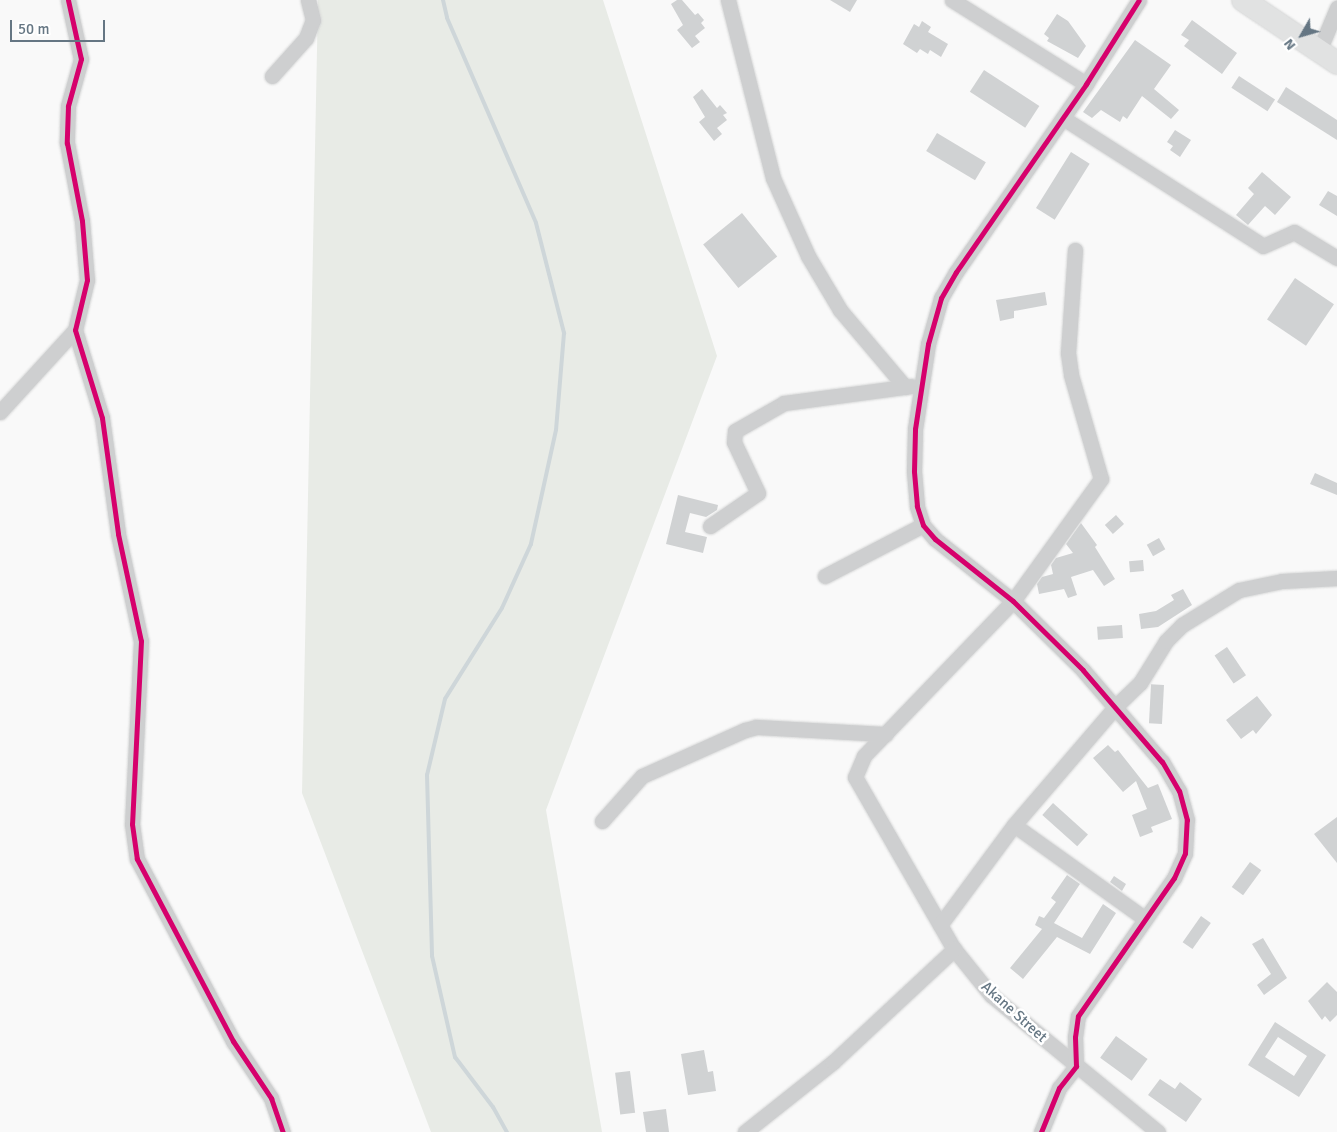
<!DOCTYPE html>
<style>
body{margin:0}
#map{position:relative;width:1337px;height:1132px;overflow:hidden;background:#f9f9f9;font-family:Signika,sans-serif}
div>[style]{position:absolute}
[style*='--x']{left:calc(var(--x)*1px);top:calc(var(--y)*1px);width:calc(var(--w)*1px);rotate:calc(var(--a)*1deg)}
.green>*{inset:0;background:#e8ebe6}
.stream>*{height:4px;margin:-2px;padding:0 2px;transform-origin:2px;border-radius:2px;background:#ced6d9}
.building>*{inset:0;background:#d0d2d3;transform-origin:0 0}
.roads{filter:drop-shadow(0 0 1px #d5d6d6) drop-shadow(0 0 1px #d5d6d6)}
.minor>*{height:15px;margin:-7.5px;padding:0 7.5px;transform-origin:7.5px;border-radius:7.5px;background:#cecfd0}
.highway>*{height:22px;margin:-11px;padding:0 11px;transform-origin:11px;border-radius:11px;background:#e1e2e2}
.cycleway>*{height:5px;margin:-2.5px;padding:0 2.5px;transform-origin:2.5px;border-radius:2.5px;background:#d6006c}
span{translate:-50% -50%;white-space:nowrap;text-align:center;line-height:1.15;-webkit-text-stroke:5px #fff;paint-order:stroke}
.street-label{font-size:15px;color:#657683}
.north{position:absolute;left:1277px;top:10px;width:50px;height:50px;-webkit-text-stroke:4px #fff;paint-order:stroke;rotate:232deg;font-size:14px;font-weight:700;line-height:20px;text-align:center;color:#657683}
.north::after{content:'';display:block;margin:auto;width:18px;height:22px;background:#657683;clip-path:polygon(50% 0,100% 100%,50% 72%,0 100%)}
.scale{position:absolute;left:10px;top:20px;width:95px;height:22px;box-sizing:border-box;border:2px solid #657683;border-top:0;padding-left:6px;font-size:15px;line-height:18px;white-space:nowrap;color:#657683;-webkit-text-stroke:4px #fff;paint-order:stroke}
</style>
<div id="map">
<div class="green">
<i style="clip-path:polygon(318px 0,603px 0,717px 356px,546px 810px,602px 1132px,431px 1132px,302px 793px)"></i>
</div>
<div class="stream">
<i style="--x:443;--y:0;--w:18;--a:77"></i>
<i style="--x:447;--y:18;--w:223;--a:66.5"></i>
<i style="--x:536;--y:223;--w:114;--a:75.7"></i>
<i style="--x:564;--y:333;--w:97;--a:94.7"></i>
<i style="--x:556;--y:430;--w:117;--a:102.4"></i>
<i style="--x:531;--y:544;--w:70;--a:114.4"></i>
<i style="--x:502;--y:608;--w:107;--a:122.1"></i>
<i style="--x:445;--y:699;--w:78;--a:103.3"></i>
<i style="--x:427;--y:775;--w:181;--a:88.4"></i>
<i style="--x:432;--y:956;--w:104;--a:77.2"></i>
<i style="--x:455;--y:1057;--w:63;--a:52.8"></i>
<i style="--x:493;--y:1107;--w:29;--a:61"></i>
</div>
<div class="building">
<i style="clip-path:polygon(677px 0,682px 0,695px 15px,698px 13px,704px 20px,701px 23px,705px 28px,695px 36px,700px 42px,692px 48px,677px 30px,683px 25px,671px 4px)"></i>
<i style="clip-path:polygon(830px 0,857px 0,850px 12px)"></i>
<i style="clip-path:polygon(1057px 14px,1068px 21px,1086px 46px,1078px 58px,1047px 41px,1049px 38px,1044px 34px)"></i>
<i style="clip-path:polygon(1192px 20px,1237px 53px,1222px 74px,1184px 46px,1189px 40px,1181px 35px)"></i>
<i style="clip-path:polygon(922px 21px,931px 27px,928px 32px,948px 44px,941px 57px,930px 50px,928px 54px,920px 49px,917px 53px,903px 44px,914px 24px,919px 27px)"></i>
<i style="clip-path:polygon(1135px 40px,1171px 65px,1154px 89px,1179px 110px,1171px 119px,1142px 96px,1127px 119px,1123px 116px,1120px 122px,1101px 110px,1092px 118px,1083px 112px)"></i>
<i style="left:984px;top:70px;width:66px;height:26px;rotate:33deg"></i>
<i style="left:1239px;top:76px;width:43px;height:14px;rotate:33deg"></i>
<i style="clip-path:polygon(1286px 87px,1337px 120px,1337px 140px,1277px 102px)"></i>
<i style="clip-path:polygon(702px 89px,717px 108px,720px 105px,727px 113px,723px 115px,727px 120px,717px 128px,722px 134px,714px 141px,699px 122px,705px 117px,693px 97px)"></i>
<i style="clip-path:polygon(1175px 130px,1191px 140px,1180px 157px,1170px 150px,1173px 146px,1167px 142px)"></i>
<i style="left:937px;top:133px;width:57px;height:21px;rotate:31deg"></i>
<i style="left:1071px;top:152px;width:22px;height:66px;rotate:32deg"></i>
<i style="clip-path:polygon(1262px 172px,1291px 197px,1275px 215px,1265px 206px,1248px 225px,1236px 215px,1254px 194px,1248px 188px)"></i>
<i style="clip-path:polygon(1328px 191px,1337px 196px,1337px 216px,1319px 205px)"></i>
<i style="left:742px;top:213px;width:56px;height:50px;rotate:51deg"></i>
<i style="left:1295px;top:278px;width:47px;height:50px;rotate:34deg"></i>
<i style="clip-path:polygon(1045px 292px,1047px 305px,1014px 311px,1014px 318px,1000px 321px,996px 300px)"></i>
<i style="clip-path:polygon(1315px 473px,1337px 483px,1337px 495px,1310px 484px)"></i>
<i style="clip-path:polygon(678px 495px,718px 505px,717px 510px,706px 517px,690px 513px,685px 532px,707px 537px,703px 553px,666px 544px)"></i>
<i style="left:1116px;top:515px;width:12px;height:15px;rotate:48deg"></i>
<i style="clip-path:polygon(1081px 523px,1097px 545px,1095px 547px,1115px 579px,1104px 586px,1093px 570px,1071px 577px,1077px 595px,1068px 598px,1064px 589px,1039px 594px,1037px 584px,1042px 577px,1053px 574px,1051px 565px,1056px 558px,1073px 553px,1066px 544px)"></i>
<i style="left:1159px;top:538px;width:13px;height:14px;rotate:61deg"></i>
<i style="left:1143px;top:560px;width:11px;height:14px;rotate:85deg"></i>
<i style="clip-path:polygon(1183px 589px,1192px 605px,1158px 627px,1141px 629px,1139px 614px,1156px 611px,1174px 600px,1171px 595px)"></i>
<i style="left:1122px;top:625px;width:13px;height:25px;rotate:86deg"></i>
<i style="left:1227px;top:647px;width:34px;height:15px;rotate:56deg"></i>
<i style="left:1164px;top:685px;width:39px;height:13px;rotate:93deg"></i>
<i style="clip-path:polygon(1257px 696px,1272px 715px,1256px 734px,1253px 730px,1241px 739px,1226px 720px)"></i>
<i style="clip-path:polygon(1108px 745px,1115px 752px,1118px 750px,1148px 788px,1158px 784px,1172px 819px,1151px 827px,1153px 832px,1140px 837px,1132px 815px,1147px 809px,1136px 781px,1123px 792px,1093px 758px)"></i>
<i style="left:1053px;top:803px;width:47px;height:16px;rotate:42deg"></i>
<i style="clip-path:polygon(1337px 817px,1337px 863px,1314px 834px)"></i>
<i style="left:1250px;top:862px;width:14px;height:31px;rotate:36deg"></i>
<i style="clip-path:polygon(1067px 875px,1080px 884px,1054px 923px,1082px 938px,1103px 904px,1116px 913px,1090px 954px,1057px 937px,1023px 979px,1010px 968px,1042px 929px,1035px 925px,1039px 916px,1044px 918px,1056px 902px,1051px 898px)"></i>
<i style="clip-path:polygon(1114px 876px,1126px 884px,1122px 891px,1110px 882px)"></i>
<i style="left:1201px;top:916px;width:12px;height:32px;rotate:35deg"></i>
<i style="clip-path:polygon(1263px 938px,1287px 978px,1264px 995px,1257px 985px,1271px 974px,1252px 944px)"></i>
<i style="clip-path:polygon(1327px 982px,1337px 992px,1337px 1015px,1330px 1022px,1325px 1016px,1322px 1020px,1308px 1001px)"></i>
<i style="clip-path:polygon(evenodd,1275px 1022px,1326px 1055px,1299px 1097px,1248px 1065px,1275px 1022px,1278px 1037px,1307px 1056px,1294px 1076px,1265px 1057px,1278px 1037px)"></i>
<i style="left:1116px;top:1036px;width:39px;height:27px;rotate:36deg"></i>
<i style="clip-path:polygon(704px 1050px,708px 1072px,713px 1071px,716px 1091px,688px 1095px,681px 1054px)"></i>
<i style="left:630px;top:1071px;width:42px;height:15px;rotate:83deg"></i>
<i style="clip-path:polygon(1160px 1079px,1175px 1089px,1180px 1082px,1202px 1099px,1186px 1122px,1148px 1095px)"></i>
<i style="clip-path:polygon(666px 1109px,669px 1132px,646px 1132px,643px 1112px)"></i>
</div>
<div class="roads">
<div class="minor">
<i style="--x:68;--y:0;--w:60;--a:77.6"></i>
<i style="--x:81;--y:59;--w:49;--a:105.5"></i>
<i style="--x:68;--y:106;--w:37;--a:92"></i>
<i style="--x:67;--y:143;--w:79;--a:79.1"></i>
<i style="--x:82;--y:221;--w:59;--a:85.2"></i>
<i style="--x:87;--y:280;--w:51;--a:103.5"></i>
<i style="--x:75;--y:330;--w:92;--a:72.9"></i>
<i style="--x:102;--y:418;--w:117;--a:82.1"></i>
<i style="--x:118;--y:534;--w:109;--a:77.9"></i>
<i style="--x:141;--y:641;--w:183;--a:92.8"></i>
<i style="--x:132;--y:824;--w:35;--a:82"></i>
<i style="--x:137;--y:859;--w:206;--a:62.2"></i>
<i style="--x:233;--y:1041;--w:69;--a:56.3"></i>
<i style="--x:271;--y:1098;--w:36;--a:71"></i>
<i style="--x:728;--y:0;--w:184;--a:75.8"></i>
<i style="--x:773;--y:178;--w:85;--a:65.8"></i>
<i style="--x:808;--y:256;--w:63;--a:59.3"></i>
<i style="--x:840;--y:310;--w:101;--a:49.8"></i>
<i style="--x:952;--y:0;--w:158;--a:32.1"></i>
<i style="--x:1319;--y:51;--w:47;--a:-67.3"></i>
<i style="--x:272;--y:76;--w:51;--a:-48.2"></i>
<i style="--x:306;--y:38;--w:19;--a:-69"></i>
<i style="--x:313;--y:20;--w:21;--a:-104"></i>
<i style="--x:1063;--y:118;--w:237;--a:32.6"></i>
<i style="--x:1263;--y:246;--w:34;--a:-24"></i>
<i style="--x:1294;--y:232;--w:50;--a:31.2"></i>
<i style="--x:1075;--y:250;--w:103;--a:93.9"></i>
<i style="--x:1068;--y:353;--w:22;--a:82"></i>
<i style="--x:1071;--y:375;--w:108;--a:73.9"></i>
<i style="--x:1101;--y:479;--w:150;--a:125.8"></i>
<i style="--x:1013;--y:601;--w:215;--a:133.9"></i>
<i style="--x:864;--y:756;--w:23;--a:113"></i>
<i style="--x:855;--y:777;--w:198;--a:60.1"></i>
<i style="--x:954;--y:949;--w:59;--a:51.2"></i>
<i style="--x:991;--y:995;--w:216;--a:39.4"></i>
<i style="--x:0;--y:412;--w:111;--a:-47.6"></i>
<i style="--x:710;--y:526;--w:58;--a:-34.5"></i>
<i style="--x:758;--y:493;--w:56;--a:-115.2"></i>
<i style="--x:734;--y:442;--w:11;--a:-85"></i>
<i style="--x:735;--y:431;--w:56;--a:-29.7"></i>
<i style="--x:784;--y:403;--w:128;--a:-7.6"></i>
<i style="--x:825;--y:576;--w:110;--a:-27.5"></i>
<i style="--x:602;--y:821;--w:60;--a:-48.4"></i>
<i style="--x:642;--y:776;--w:113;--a:-24.1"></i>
<i style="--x:745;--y:730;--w:11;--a:-15"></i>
<i style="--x:756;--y:727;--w:130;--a:3.1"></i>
<i style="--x:1014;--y:825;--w:160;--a:35.6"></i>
<i style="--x:940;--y:925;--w:124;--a:-53.5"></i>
<i style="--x:1014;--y:825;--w:155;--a:-49.4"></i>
<i style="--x:1115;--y:707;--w:35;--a:-44"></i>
<i style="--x:1140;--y:683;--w:49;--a:-58.2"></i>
<i style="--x:1166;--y:641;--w:23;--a:-45"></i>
<i style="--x:1182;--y:625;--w:67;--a:-31.6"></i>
<i style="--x:1239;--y:590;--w:44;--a:-11.8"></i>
<i style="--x:1282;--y:581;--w:55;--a:-3.1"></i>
<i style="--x:745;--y:1132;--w:112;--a:-38.5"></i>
<i style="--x:833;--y:1062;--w:166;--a:-43"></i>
<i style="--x:1041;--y:1132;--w:48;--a:-67.8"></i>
<i style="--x:1059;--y:1088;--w:28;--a:-52"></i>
<i style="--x:1076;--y:1066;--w:29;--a:-92"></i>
<i style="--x:1075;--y:1037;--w:21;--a:-82"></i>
<i style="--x:1078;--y:1016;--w:168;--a:-55.2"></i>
<i style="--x:1174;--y:878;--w:27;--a:-66"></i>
<i style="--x:1185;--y:853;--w:33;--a:-87"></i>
<i style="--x:1187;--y:820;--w:30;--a:-105"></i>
<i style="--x:1179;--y:791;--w:34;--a:-120"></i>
<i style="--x:1162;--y:762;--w:121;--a:-130.7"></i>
<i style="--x:1083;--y:670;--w:98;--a:-135.4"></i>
<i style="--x:1013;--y:601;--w:100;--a:-141.5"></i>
<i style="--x:935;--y:539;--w:18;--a:-131"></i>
<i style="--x:923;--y:525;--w:20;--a:-108"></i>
<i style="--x:917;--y:506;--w:35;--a:-95"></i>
<i style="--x:914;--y:471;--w:42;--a:-88.6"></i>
<i style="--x:915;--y:429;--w:86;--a:-81.3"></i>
<i style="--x:928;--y:344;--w:48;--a:-74.2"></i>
<i style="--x:941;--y:298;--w:30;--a:-60"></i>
<i style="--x:956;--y:272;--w:229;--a:-55.3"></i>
<i style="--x:1086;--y:84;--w:99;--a:-57.8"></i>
</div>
<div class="highway">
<i style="--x:1243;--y:0;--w:113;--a:33.8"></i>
</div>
</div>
<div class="cycleway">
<i style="--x:68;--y:0;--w:60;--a:77.6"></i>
<i style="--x:81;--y:59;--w:49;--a:105.5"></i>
<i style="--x:68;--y:106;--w:37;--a:92"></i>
<i style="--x:67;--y:143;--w:79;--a:79.1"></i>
<i style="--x:82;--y:221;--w:59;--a:85.2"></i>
<i style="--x:87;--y:280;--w:51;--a:103.5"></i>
<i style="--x:75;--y:330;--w:92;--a:72.9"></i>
<i style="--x:102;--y:418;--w:117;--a:82.1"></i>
<i style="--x:118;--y:534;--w:109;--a:77.9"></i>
<i style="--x:141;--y:641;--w:183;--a:92.8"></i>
<i style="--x:132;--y:824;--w:35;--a:82"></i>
<i style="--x:137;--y:859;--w:206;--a:62.2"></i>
<i style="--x:233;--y:1041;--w:69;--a:56.3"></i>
<i style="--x:271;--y:1098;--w:36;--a:71"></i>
<i style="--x:1041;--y:1132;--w:48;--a:-67.8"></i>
<i style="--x:1059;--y:1088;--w:28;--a:-52"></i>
<i style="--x:1076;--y:1066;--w:29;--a:-92"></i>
<i style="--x:1075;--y:1037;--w:21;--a:-82"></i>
<i style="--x:1078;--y:1016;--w:168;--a:-55.2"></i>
<i style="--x:1174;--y:878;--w:27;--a:-66"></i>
<i style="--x:1185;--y:853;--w:33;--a:-87"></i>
<i style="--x:1187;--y:820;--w:30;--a:-105"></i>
<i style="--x:1179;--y:791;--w:34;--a:-120"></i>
<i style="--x:1162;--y:762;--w:121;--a:-130.7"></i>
<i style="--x:1083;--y:670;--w:98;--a:-135.4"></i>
<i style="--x:1013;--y:601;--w:100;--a:-141.5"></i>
<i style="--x:935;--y:539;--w:18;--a:-131"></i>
<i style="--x:923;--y:525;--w:20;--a:-108"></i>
<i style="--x:917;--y:506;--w:35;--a:-95"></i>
<i style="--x:914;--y:471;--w:42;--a:-88.6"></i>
<i style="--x:915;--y:429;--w:86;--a:-81.3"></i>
<i style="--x:928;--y:344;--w:48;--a:-74.2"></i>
<i style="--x:941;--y:298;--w:30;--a:-60"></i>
<i style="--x:956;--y:272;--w:229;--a:-55.3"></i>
<i style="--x:1086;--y:84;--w:99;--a:-57.8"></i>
</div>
<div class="street-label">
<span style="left:1014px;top:1012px;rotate:42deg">Akane Street</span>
</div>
<div class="north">N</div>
<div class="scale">50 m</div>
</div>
